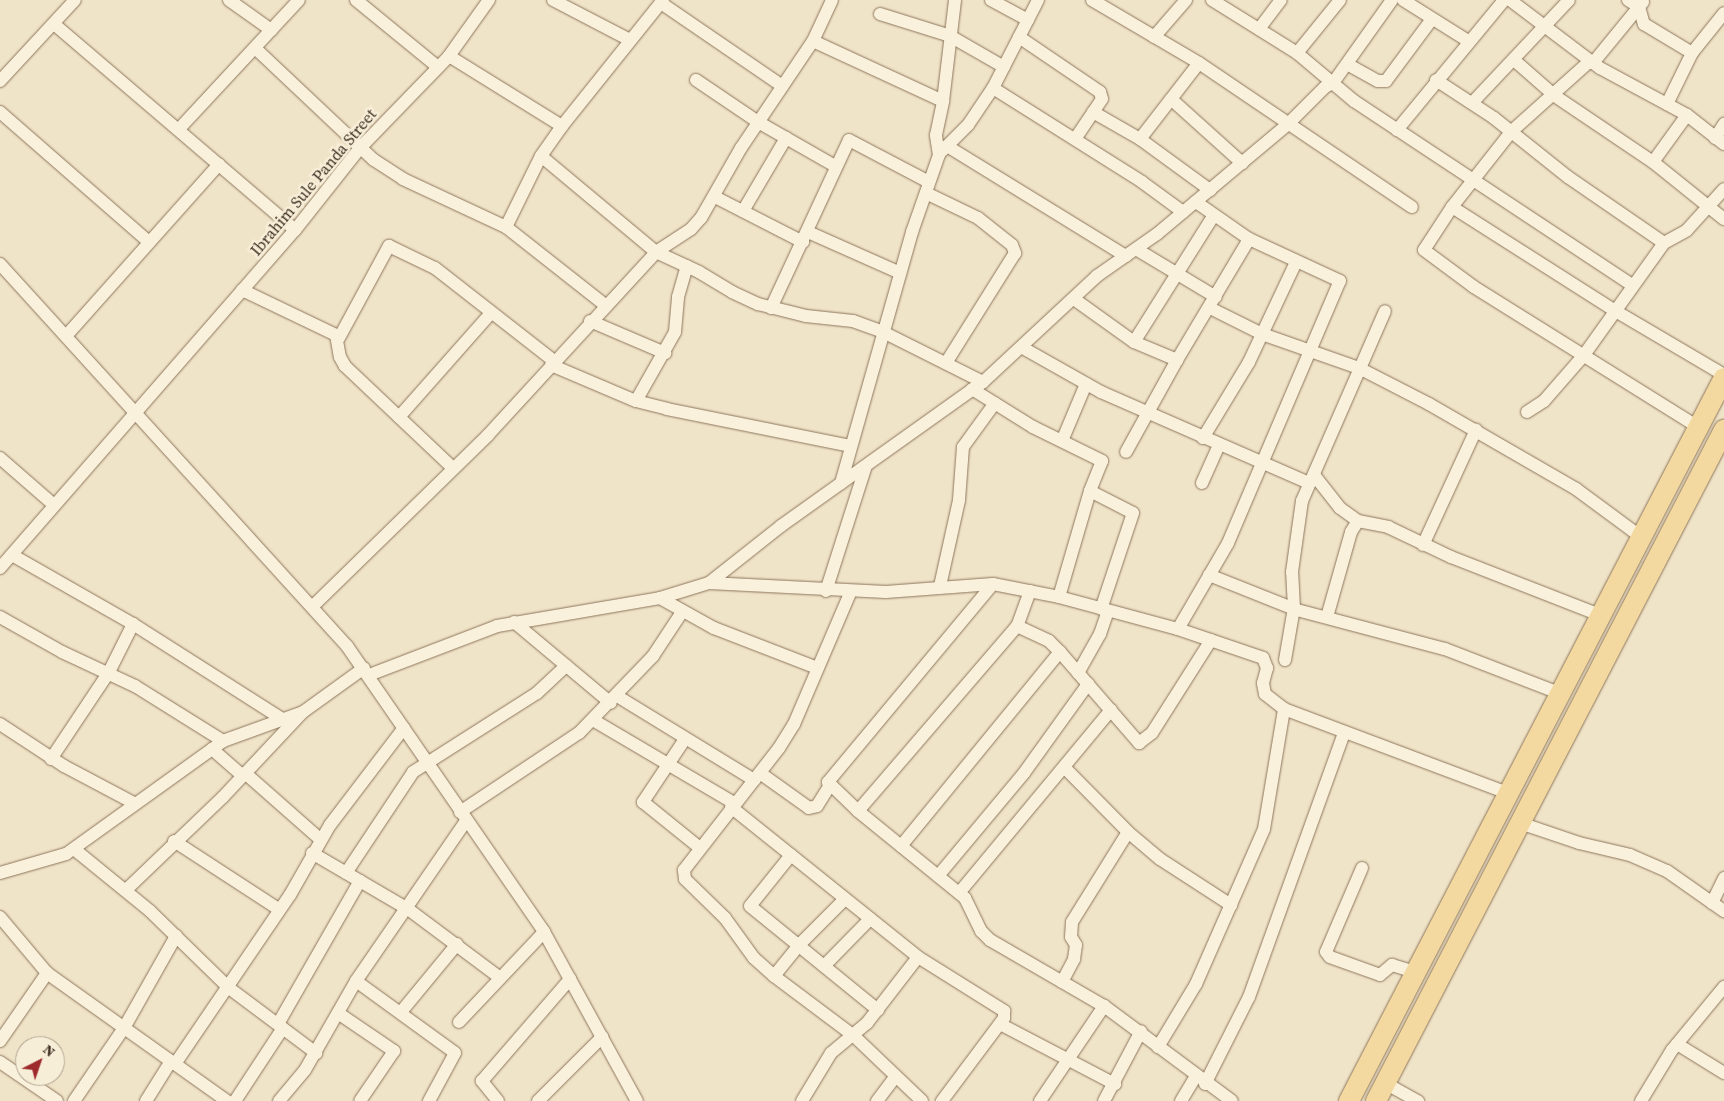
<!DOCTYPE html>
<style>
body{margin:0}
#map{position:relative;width:1724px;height:1101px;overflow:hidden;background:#f0e4c8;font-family:"Source Serif 4",serif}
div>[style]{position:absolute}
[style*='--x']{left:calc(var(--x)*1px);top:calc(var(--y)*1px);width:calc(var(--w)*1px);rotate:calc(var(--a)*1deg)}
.roads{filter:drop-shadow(0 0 1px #8d765c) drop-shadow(0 0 1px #8d765c)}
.minor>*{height:12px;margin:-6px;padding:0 6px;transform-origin:6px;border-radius:6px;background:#faf1dc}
.primary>*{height:20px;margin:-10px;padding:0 10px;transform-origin:10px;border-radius:10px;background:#f3d9a0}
span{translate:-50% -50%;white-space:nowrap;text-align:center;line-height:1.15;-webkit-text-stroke:5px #f7eed8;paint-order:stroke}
.street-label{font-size:16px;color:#3d2e20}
.north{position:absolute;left:15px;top:1036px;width:50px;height:50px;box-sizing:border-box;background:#f7eed8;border:1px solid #ada18e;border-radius:50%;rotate:41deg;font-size:14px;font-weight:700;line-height:20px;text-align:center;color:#3d2e20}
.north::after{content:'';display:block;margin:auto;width:18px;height:22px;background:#9e2a2b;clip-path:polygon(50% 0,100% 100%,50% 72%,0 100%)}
</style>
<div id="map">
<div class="roads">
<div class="minor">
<i style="--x:229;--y:0;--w:52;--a:35.5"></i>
<i style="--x:356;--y:0;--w:106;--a:39.3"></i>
<i style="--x:553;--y:0;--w:87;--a:27.5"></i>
<i style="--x:991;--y:0;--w:42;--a:28.4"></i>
<i style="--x:1092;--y:0;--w:124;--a:30.5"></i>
<i style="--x:1199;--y:63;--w:257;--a:34.1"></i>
<i style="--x:1212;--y:0;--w:100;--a:31.9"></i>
<i style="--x:1297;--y:53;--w:75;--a:40.1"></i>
<i style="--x:1354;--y:101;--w:332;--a:33.5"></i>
<i style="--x:1403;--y:0;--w:77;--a:32.2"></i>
<i style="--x:1510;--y:0;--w:113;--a:37.1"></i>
<i style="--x:1600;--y:68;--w:99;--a:28.4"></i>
<i style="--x:1687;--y:115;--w:47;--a:38.1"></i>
<i style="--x:1628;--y:0;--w:13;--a:32"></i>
<i style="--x:1639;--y:7;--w:18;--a:74"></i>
<i style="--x:1644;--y:24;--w:56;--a:31.1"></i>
<i style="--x:661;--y:3;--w:147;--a:34.4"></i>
<i style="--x:880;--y:14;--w:73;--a:17.4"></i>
<i style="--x:950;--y:36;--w:62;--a:29.9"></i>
<i style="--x:54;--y:24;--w:317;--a:40.5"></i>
<i style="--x:1259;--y:29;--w:36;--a:-53"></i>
<i style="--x:1019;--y:37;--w:98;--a:34.2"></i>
<i style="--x:1100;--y:92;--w:7;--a:74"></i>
<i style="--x:1102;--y:99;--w:48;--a:124"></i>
<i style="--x:1154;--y:37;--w:49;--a:-49.1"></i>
<i style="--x:813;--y:41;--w:143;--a:24.8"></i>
<i style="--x:255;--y:48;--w:163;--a:43.3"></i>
<i style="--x:374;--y:160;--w:35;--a:33"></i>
<i style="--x:403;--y:179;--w:114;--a:25"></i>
<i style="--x:506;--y:227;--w:126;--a:38.2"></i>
<i style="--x:1297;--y:53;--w:68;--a:-50.9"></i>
<i style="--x:449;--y:56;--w:133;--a:31.8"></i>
<i style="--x:1514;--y:60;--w:55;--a:41.3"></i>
<i style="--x:1555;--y:96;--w:118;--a:34"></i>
<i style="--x:1653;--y:162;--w:91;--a:38.8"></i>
<i style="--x:1590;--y:61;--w:106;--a:138.1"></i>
<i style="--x:1511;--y:132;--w:95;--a:128.2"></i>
<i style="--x:1452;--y:207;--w:51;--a:123.1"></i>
<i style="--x:1424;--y:250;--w:62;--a:36.5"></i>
<i style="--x:1474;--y:287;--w:264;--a:32"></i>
<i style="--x:1593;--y:63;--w:79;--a:-50.7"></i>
<i style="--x:1347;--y:64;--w:35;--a:29"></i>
<i style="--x:1378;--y:81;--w:8;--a:0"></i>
<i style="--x:1386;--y:81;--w:77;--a:-53.4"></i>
<i style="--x:696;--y:80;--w:75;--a:34.1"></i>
<i style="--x:758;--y:122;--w:89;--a:29.7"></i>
<i style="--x:1436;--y:80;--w:69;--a:33.2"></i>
<i style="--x:1494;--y:118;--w:95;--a:38.6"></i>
<i style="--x:1568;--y:177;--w:116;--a:34.5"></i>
<i style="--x:0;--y:81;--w:110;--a:-47.2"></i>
<i style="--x:993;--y:88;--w:176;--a:32.2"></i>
<i style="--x:1142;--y:182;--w:51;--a:36.2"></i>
<i style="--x:1171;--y:99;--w:96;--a:42"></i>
<i style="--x:1472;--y:103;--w:141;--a:-46.7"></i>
<i style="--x:1667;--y:104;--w:57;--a:-63.9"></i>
<i style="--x:1692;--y:53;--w:51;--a:-51.3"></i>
<i style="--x:0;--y:112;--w:198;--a:41.1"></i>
<i style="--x:1093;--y:112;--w:54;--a:29.9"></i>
<i style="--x:1140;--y:139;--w:87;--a:36.1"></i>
<i style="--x:179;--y:129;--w:176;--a:-47.1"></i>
<i style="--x:1397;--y:130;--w:168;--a:-50.5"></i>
<i style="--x:1715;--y:138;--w:17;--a:-57"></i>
<i style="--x:1140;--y:139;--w:96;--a:-52.2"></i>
<i style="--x:947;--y:146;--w:210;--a:31.6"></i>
<i style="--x:942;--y:151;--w:37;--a:-45"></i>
<i style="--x:968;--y:125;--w:45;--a:-56"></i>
<i style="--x:993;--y:88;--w:99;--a:-62.9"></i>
<i style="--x:541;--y:156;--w:150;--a:39.9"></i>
<i style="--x:656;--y:252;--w:47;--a:24.9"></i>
<i style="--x:699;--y:272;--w:39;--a:31"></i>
<i style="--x:732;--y:292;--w:29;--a:25"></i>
<i style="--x:758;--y:304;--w:49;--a:14"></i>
<i style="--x:806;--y:316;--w:47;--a:6.1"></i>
<i style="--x:853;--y:321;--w:32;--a:20"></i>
<i style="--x:883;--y:332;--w:112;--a:26.6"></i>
<i style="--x:1653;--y:162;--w:58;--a:-54.1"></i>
<i style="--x:926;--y:193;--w:58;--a:25.7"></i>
<i style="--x:978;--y:218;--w:43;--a:38.5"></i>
<i style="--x:1012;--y:245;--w:9;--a:69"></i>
<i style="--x:1015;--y:253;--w:130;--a:122.1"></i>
<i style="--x:715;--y:197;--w:99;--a:27.1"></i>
<i style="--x:1452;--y:207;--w:190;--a:32.5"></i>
<i style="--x:1612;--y:309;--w:130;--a:30.5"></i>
<i style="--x:743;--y:211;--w:85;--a:-59.5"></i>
<i style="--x:506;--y:227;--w:79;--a:-63.8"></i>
<i style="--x:541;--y:156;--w:37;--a:-55"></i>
<i style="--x:562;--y:126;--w:161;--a:-51.3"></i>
<i style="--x:808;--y:232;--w:101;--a:24"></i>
<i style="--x:1136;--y:249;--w:93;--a:31"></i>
<i style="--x:0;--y:264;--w:516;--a:47.75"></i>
<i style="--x:347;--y:646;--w:347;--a:55.4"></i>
<i style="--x:544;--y:932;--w:193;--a:61.2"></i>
<i style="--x:242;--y:290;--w:104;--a:25.6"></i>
<i style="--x:336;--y:335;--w:22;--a:80"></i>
<i style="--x:340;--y:357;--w:10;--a:61"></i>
<i style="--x:345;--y:366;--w:149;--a:43.4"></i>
<i style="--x:1074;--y:299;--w:74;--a:35.6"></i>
<i style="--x:1134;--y:342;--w:47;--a:22.7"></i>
<i style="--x:1177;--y:360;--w:105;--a:119"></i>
<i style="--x:771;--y:308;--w:185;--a:-65.1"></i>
<i style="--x:849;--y:140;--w:90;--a:27.7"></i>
<i style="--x:1210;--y:308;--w:58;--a:26.6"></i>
<i style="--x:1262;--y:334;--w:103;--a:19.3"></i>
<i style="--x:1359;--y:368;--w:79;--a:27.2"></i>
<i style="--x:1429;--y:404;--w:170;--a:30"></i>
<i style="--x:1576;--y:489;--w:81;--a:36.4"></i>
<i style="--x:590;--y:321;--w:82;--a:23.1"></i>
<i style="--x:66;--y:336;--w:230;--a:-48.3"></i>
<i style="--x:339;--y:338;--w:105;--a:-61.5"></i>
<i style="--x:389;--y:246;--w:51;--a:25.6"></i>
<i style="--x:435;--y:268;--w:151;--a:38"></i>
<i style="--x:1134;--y:342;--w:150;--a:-57.8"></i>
<i style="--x:1023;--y:348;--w:90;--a:29.4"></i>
<i style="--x:1101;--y:392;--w:227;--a:23.6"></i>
<i style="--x:1177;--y:360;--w:141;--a:-59.2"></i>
<i style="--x:551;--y:365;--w:92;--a:23"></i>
<i style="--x:636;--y:401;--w:32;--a:14"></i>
<i style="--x:667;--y:409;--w:187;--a:11.4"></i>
<i style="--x:972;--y:389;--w:72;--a:31.9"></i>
<i style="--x:1033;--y:427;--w:77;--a:26.2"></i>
<i style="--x:1102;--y:461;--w:32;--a:112"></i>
<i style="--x:1090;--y:491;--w:110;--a:106.3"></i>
<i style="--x:636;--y:401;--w:79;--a:-60.5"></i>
<i style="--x:675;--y:332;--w:35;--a:-85"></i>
<i style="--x:678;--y:297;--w:32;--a:-74"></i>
<i style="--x:1527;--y:412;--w:20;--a:-33"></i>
<i style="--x:1544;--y:401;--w:61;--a:-49"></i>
<i style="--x:1584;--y:355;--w:138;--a:-54.5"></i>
<i style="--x:1664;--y:243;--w:26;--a:-29"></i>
<i style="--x:1687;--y:230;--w:55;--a:-47.9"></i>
<i style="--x:399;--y:417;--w:137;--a:-48.5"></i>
<i style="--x:1203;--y:438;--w:89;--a:-58.8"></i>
<i style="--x:1249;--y:362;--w:110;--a:-64.8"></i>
<i style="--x:1062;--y:441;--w:62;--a:-67.2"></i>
<i style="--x:0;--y:458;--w:70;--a:41"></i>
<i style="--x:1314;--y:475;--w:42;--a:51.8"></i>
<i style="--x:1340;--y:508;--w:22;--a:36"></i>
<i style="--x:1358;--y:521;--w:31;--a:11"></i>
<i style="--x:1388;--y:527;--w:70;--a:25.5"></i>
<i style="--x:1451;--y:557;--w:160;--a:21.3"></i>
<i style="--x:841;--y:483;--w:261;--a:-74.2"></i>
<i style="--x:912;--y:232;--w:82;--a:-70.7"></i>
<i style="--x:939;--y:155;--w:20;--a:-99"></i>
<i style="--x:936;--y:135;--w:35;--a:-78"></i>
<i style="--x:943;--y:101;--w:102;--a:-83.2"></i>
<i style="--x:1202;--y:483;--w:42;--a:-65.9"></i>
<i style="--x:1090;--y:491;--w:48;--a:27.1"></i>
<i style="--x:1133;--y:513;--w:101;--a:108.4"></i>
<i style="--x:1423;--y:545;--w:127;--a:-65.3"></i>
<i style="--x:12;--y:555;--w:139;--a:29.7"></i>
<i style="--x:133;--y:624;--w:177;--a:32.5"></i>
<i style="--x:0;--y:568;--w:449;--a:-48.9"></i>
<i style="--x:295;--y:230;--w:105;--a:-51.6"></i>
<i style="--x:360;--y:148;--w:128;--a:-45.9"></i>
<i style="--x:449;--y:56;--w:69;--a:-54.5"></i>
<i style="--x:1209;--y:575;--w:95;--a:21.7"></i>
<i style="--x:1297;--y:610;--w:153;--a:14.8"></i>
<i style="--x:1445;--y:649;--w:122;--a:21.1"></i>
<i style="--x:709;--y:583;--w:92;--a:-38.4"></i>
<i style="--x:781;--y:526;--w:248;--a:-35.5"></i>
<i style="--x:983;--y:382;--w:156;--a:-42.9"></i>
<i style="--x:1097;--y:276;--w:73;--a:-35"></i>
<i style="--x:1157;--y:234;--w:171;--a:-40"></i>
<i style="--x:1288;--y:124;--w:52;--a:-45"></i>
<i style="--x:1325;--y:87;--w:9;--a:-27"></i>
<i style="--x:1333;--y:83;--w:102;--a:-54.6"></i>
<i style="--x:993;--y:584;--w:258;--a:129.8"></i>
<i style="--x:828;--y:782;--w:42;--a:44"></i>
<i style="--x:858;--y:811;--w:138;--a:39.1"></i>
<i style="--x:965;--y:898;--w:37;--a:64"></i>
<i style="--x:981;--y:931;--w:13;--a:45"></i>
<i style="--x:990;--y:940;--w:132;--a:30.1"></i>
<i style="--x:1104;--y:1006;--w:159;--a:36.6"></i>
<i style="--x:940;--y:586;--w:88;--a:-77.5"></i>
<i style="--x:959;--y:500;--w:53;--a:-85.7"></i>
<i style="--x:963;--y:447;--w:54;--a:-54"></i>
<i style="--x:826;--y:591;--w:131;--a:-72.3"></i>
<i style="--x:851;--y:591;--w:145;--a:113.2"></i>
<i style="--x:794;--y:724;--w:28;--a:122"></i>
<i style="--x:779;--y:748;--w:155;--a:127.9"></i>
<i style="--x:684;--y:870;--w:9;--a:84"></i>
<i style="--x:685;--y:879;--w:56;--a:44.3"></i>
<i style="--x:725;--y:918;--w:49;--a:54.1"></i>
<i style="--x:754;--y:958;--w:27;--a:42"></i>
<i style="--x:774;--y:976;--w:100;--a:36.9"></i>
<i style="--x:854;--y:1036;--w:94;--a:43.7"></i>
<i style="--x:1030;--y:591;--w:37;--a:110"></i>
<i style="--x:1017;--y:626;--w:35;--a:25"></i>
<i style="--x:1049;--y:641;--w:16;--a:45"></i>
<i style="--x:1060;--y:652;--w:121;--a:49"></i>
<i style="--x:1139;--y:743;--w:16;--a:-38"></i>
<i style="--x:1152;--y:733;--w:110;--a:-57.6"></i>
<i style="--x:660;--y:598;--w:62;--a:29.1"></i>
<i style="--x:714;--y:628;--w:110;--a:21.2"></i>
<i style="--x:313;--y:606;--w:245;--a:-44.3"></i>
<i style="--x:488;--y:435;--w:248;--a:-47.4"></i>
<i style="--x:656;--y:252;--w:42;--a:-33.3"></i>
<i style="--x:691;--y:229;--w:15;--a:-48"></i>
<i style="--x:701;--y:218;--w:81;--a:-60.3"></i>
<i style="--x:741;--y:148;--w:129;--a:-56.1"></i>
<i style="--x:813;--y:41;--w:45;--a:-65.1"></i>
<i style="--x:0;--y:617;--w:71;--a:29.4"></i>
<i style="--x:62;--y:652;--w:81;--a:25"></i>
<i style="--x:135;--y:686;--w:104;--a:32"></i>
<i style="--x:1327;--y:617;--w:88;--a:-74.2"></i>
<i style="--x:1351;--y:532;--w:13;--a:-58"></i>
<i style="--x:514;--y:622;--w:126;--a:39.9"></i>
<i style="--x:1178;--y:629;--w:99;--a:-59.8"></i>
<i style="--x:1228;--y:543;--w:285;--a:-66.9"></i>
<i style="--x:1340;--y:281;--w:100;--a:-155.2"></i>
<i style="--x:1249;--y:239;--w:65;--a:-145.1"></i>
<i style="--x:1285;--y:660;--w:53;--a:-80.2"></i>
<i style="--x:1294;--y:608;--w:36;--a:-93"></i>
<i style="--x:1292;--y:572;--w:72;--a:-82"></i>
<i style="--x:1302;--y:501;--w:207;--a:-66.4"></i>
<i style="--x:1078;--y:673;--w:45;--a:-60.6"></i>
<i style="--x:1100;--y:634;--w:24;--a:-71"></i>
<i style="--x:369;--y:675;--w:137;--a:-20.9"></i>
<i style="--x:497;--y:626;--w:165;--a:-9.7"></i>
<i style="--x:660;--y:598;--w:51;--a:-17"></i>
<i style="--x:709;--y:583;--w:177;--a:2.9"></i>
<i style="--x:886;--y:592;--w:107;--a:-4.3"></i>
<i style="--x:993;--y:584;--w:67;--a:11.1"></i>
<i style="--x:1059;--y:597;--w:123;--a:15.1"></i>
<i style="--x:1178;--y:629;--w:90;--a:18.8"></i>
<i style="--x:1263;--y:658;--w:11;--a:68"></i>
<i style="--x:1267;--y:668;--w:16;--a:105"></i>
<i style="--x:1263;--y:683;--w:11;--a:80"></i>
<i style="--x:1265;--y:694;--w:24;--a:38"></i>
<i style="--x:1284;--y:709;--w:238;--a:20.6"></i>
<i style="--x:617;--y:696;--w:161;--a:31.5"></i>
<i style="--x:593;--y:720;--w:164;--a:30.5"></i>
<i style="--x:0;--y:724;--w:77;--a:33.3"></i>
<i style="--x:64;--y:766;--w:79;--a:27.9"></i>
<i style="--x:685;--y:739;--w:76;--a:123.7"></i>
<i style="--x:643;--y:802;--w:73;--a:38.9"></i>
<i style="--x:212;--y:749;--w:41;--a:41.1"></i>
<i style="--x:51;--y:759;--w:105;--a:-56.3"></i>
<i style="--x:109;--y:672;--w:54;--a:-63.4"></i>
<i style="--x:1064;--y:767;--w:91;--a:45.4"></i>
<i style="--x:1128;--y:832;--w:42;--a:40.2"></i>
<i style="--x:1160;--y:859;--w:85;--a:32.9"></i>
<i style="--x:245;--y:773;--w:101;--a:41.4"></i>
<i style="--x:760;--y:773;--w:60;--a:35.5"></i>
<i style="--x:809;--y:808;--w:8;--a:-14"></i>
<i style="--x:817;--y:806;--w:25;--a:-58"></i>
<i style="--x:731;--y:807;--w:240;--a:38.7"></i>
<i style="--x:918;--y:957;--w:102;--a:32.1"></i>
<i style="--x:1004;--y:1011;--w:7;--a:90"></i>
<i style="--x:1004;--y:1018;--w:104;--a:126.8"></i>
<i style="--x:858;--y:811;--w:244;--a:-49.3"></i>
<i style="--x:460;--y:812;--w:143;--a:-33.6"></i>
<i style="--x:579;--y:733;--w:107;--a:-46.1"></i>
<i style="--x:653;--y:656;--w:53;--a:-56.6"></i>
<i style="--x:1520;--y:823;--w:62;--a:18.7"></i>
<i style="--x:1579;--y:843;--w:52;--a:13.2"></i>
<i style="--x:1630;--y:855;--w:40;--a:23.4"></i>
<i style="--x:1667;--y:871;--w:70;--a:35.1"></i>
<i style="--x:174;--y:841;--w:126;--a:33.1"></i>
<i style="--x:901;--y:846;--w:251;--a:-50.7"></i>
<i style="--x:74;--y:849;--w:98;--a:39.2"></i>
<i style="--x:150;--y:911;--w:110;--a:44.3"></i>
<i style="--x:229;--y:988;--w:109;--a:36.8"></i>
<i style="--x:312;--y:853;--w:111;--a:30.3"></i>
<i style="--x:408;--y:909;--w:114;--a:36.8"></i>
<i style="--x:791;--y:855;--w:65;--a:128.8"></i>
<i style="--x:750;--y:906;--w:165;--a:39.1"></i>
<i style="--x:1362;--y:868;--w:91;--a:113.2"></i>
<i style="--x:1326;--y:952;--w:6;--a:51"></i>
<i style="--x:1330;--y:957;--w:53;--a:19.8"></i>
<i style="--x:1380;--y:975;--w:16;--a:-40"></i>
<i style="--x:1392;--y:965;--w:24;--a:17"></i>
<i style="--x:0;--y:873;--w:69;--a:-16.1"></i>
<i style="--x:66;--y:854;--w:193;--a:-35.7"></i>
<i style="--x:223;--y:741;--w:85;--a:-19.9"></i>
<i style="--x:303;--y:712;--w:75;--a:-35.8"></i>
<i style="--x:346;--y:873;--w:121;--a:-56.4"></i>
<i style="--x:413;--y:772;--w:147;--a:-32.5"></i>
<i style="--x:537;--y:693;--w:40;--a:-43"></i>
<i style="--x:938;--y:876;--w:134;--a:-50.1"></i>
<i style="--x:1024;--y:773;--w:110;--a:-54.3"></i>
<i style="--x:126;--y:890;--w:134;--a:-43.8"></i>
<i style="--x:223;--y:797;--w:115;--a:-46.8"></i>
<i style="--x:959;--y:893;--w:238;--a:-50.3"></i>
<i style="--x:1712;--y:903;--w:28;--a:-64"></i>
<i style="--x:0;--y:917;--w:73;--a:50"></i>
<i style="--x:47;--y:973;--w:221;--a:35.4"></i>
<i style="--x:824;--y:966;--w:66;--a:-45.6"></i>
<i style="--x:774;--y:976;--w:38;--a:-51"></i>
<i style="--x:798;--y:946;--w:66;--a:-45"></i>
<i style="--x:356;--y:981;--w:122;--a:36"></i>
<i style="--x:455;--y:1053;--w:55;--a:118.4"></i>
<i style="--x:1062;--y:982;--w:26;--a:-62"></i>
<i style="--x:1074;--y:959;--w:14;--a:-82"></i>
<i style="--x:1076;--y:945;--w:9;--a:-122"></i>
<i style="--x:1071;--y:937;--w:15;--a:-86"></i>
<i style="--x:1072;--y:922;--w:106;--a:-58.1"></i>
<i style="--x:401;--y:1012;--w:88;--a:-50.5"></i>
<i style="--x:338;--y:1013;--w:68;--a:34.2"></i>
<i style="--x:394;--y:1051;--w:60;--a:124.2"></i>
<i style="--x:459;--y:1022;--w:124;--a:-46.6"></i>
<i style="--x:278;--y:1024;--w:165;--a:-60.2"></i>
<i style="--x:1000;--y:1024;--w:130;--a:27.6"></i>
<i style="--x:0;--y:1041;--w:83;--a:-55.3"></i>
<i style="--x:1677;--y:1044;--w:55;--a:31.7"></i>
<i style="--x:1158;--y:1047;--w:74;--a:-58.9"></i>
<i style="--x:1196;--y:984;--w:169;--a:-66.3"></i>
<i style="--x:1264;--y:829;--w:122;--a:-80.5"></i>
<i style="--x:0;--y:1062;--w:69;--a:34.4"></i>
<i style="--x:175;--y:1064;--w:204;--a:-55.8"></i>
<i style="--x:290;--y:895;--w:81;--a:-60.3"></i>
<i style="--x:330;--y:825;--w:122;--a:-52.7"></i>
<i style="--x:1385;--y:1083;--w:38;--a:29"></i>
<i style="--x:1205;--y:1084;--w:97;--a:-63.2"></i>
<i style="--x:1249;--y:997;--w:281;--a:-70.2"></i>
<i style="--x:74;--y:1101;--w:88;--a:-55.6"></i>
<i style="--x:124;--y:1028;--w:106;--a:-60.5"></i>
<i style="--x:146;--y:1101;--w:47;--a:-58"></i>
<i style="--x:235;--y:1101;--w:87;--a:-56.7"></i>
<i style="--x:279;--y:1101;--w:40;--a:-50"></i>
<i style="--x:305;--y:1070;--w:103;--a:-60.2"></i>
<i style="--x:356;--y:981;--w:194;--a:-55.5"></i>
<i style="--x:498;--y:1101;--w:26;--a:-129"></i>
<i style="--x:482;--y:1081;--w:135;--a:-49.2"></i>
<i style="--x:538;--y:1101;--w:91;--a:-45"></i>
<i style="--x:802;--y:1101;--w:56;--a:-58.9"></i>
<i style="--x:831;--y:1053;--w:47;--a:-39.8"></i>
<i style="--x:867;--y:1023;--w:83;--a:-52.3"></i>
<i style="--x:877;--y:1101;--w:30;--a:-53"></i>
<i style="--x:1040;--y:1101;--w:115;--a:-56"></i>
<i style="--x:1104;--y:1101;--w:79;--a:-62.1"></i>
<i style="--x:1181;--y:1101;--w:29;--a:-59"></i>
<i style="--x:1641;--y:1101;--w:60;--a:-58.7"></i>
<i style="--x:1672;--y:1050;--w:82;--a:-50.5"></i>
</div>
<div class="primary">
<i style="--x:1349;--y:1101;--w:814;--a:-62.59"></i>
<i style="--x:1376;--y:1101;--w:756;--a:-62.59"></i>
</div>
</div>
<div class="street-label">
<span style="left:313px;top:182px;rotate:-50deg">Ibrahim Sule Panda Street</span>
</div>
<div class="north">N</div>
</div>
